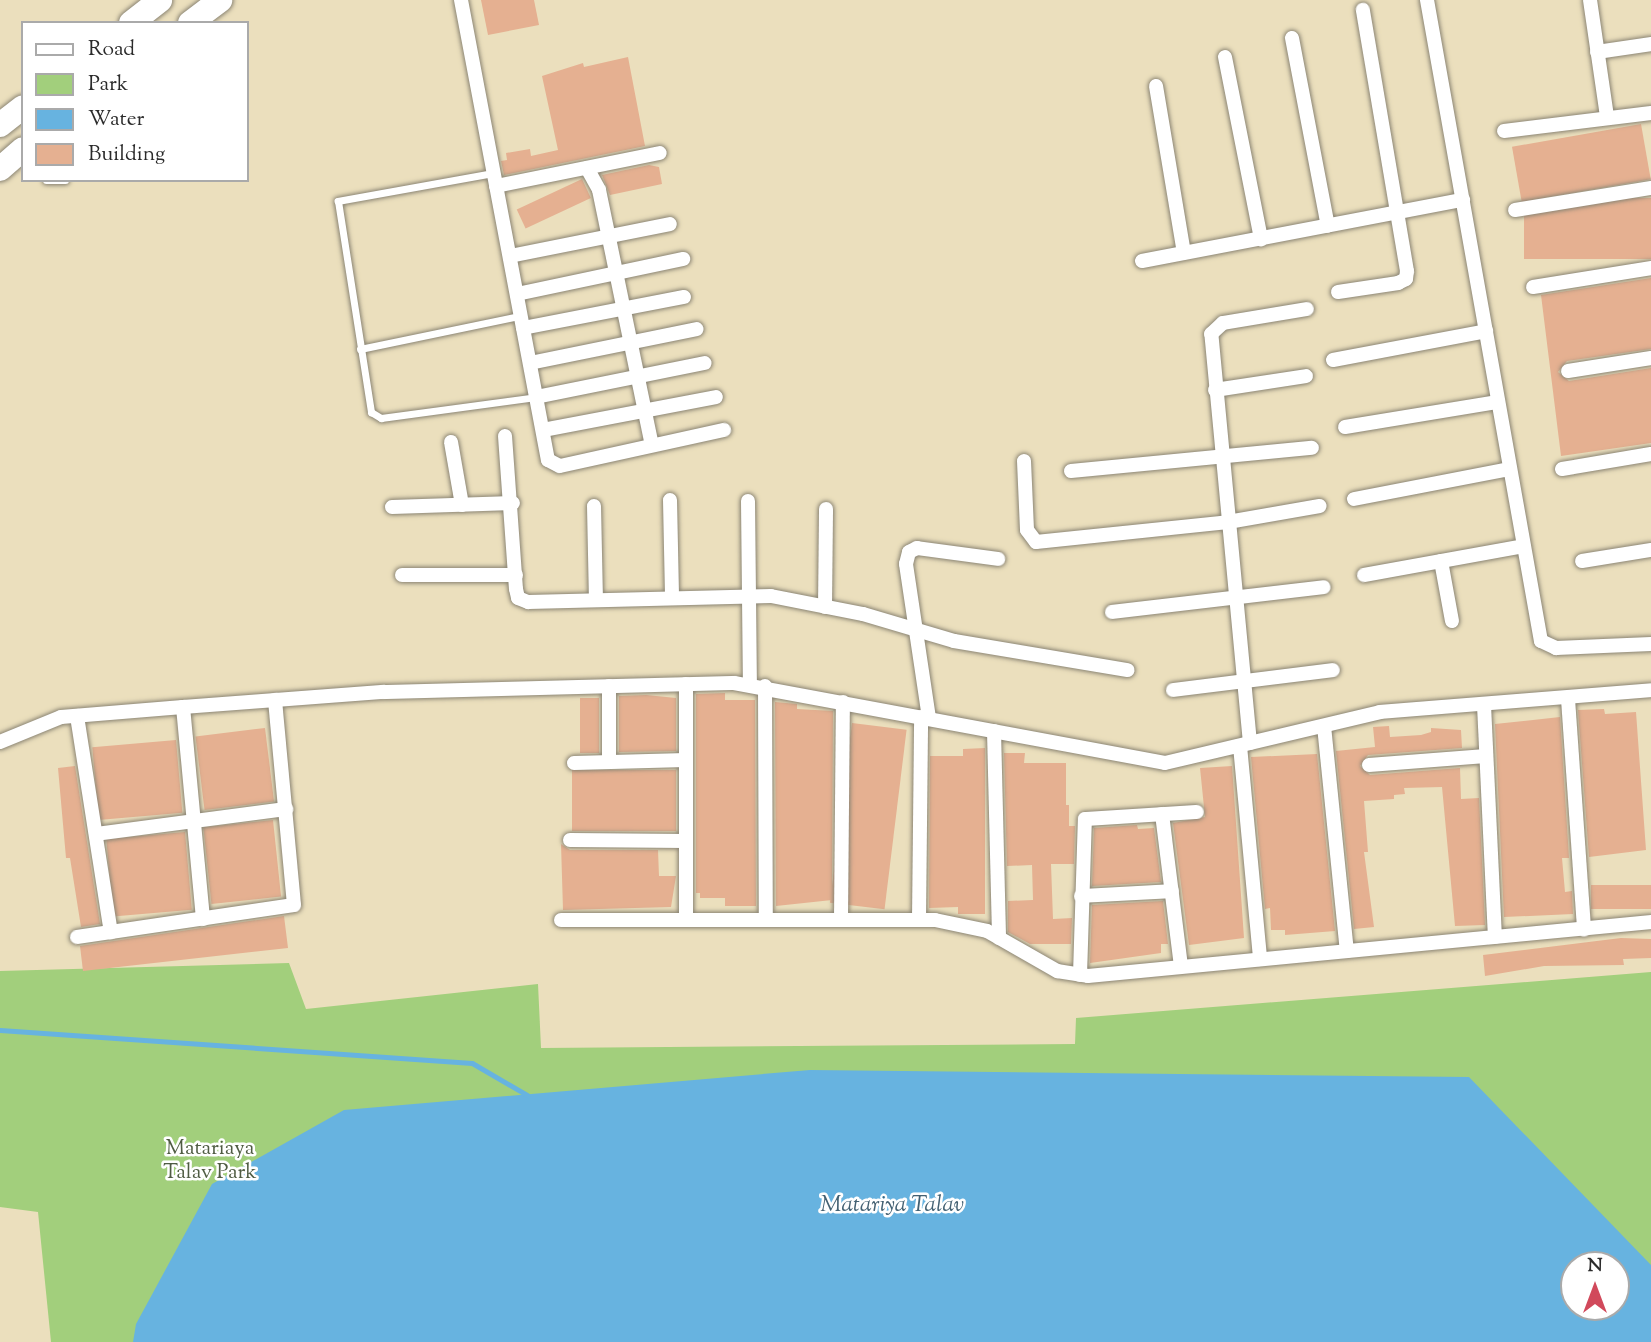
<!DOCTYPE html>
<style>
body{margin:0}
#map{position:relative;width:1651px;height:1342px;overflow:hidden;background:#ebdfbd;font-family:"Sorts Mill Goudy",serif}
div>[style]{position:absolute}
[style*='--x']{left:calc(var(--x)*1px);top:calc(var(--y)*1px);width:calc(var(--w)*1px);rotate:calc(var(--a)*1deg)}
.green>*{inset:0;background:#a2cf7c}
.water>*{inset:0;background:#67b3e0}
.stream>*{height:5px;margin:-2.5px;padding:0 2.5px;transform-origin:2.5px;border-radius:2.5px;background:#67b3e0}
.building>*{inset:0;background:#e5b091;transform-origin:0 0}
.roads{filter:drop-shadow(0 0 2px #8b8574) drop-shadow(0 0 2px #8b8574)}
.service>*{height:7px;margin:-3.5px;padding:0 3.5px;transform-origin:3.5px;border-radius:3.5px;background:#fff}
.minor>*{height:14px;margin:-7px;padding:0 7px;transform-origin:7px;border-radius:7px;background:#fff}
.trunk>*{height:24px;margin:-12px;padding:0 12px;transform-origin:12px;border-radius:12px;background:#fff}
span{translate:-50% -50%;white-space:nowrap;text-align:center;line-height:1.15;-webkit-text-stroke:5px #fff;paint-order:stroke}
.park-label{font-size:21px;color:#4f5c43}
.water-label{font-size:23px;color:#436173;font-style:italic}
.legend{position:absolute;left:21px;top:21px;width:228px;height:161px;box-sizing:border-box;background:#fff;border:2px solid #aaa;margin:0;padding:9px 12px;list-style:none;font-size:21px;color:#2b2b2b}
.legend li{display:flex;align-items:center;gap:14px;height:35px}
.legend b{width:35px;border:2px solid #aaa}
.north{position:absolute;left:1560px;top:1251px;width:70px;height:70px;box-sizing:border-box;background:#fff;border:2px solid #aaa;border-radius:50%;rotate:0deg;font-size:19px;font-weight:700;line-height:28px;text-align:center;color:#2b2b2b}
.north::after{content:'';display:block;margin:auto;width:24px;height:32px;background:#d1495b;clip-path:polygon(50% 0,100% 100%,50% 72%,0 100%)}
</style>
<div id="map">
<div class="green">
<i style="clip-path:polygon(evenodd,289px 963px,306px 1009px,538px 984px,541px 1048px,1075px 1044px,1076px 1018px,1651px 972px,1651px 1342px,51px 1342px,38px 1212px,0 1207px,0 971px,289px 963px,1574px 1265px,1616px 1265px,1616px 1307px,1574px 1307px,1574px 1265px)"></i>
</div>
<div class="water">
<i style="clip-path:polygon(evenodd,810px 1070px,1469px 1077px,1651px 1265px,1651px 1342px,133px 1342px,136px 1324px,212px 1184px,344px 1110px,810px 1070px,1574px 1265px,1616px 1265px,1616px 1307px,1574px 1307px,1574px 1265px)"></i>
</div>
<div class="stream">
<i style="--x:0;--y:1030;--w:473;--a:4"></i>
<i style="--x:472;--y:1063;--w:64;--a:30.2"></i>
</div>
<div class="building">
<i style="clip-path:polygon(481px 0,534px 0,539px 25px,488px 35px)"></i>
<i style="clip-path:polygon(628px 57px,645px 146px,504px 175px,501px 161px,507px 160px,506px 153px,530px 149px,531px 156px,558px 150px,542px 76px,583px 63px,584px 67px)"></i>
<i style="left:1641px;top:124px;width:56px;height:131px;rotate:80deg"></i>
<i style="clip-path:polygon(649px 165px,659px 167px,662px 184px,610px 195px,602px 175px)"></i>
<i style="left:582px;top:179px;width:21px;height:72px;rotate:65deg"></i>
<i style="left:1651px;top:198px;width:61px;height:127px;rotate:90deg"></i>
<i style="clip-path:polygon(1651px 278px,1651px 349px,1567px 361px,1558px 372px,1569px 381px,1651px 368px,1651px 443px,1561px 456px,1541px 295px)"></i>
<i style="clip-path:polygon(725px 693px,725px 700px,755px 700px,756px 906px,725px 906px,725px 898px,700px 898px,700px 893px,696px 893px,696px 694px)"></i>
<i style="clip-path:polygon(646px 695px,676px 698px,676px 751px,619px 752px,619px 696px)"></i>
<i style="left:580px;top:698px;width:19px;height:55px"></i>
<i style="clip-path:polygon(775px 702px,797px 704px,797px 709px,833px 711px,832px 900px,776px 906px)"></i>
<i style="clip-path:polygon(1604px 709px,1605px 714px,1636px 712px,1646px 850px,1589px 857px,1578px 710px)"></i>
<i style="clip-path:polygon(1560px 717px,1569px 858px,1562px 858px,1565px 892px,1572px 891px,1573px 914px,1504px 917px,1495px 724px)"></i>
<i style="left:852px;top:723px;width:55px;height:181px;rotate:7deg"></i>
<i style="clip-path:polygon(1389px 726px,1390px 737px,1421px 735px,1431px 732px,1431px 728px,1461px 730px,1462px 748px,1368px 755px,1360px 766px,1370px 775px,1460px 768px,1461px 799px,1479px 798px,1485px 925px,1455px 926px,1442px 787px,1404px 788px,1405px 794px,1394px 795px,1394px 799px,1364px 801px,1368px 852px,1364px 852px,1374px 927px,1354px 929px,1336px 751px,1375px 747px,1373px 727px)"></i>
<i style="left:265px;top:728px;width:74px;height:70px;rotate:83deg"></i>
<i style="left:176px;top:740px;width:73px;height:84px;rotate:85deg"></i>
<i style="clip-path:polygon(985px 748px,985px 914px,958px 914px,958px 907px,929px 908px,930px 756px,963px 756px,963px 749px)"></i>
<i style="clip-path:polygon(1004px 753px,1025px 753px,1024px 763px,1066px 763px,1066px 805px,1069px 805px,1069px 826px,1075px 826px,1074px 864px,1051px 864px,1053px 919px,1072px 918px,1071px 944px,1030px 944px,1008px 932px,1008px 901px,1033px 900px,1032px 865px,1007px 866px)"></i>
<i style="clip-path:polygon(1317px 754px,1335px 931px,1285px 935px,1285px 930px,1271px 930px,1270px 908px,1265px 909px,1251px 757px)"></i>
<i style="clip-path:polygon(75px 766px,100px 924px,81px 927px,70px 858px,66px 858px,58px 768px)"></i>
<i style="clip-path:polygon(1232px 766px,1244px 938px,1189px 945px,1173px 823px,1205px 817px,1200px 768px)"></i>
<i style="left:676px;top:770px;width:61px;height:104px;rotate:90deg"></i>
<i style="left:273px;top:820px;width:77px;height:70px;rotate:84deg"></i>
<i style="clip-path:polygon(1137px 825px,1138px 829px,1154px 828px,1161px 882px,1092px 886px,1094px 828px)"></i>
<i style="left:185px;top:832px;width:78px;height:79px;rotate:85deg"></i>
<i style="clip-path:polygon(561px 844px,570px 850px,658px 850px,659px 876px,676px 876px,671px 907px,563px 910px)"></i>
<i style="left:1651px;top:885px;width:24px;height:60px;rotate:90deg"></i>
<i style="clip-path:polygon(1163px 901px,1168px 944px,1161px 944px,1161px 953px,1090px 963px,1092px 905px)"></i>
<i style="clip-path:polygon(284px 916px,288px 948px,83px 971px,80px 946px)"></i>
<i style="clip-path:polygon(1621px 938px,1651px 939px,1651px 958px,1623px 959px,1624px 965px,1544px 966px,1485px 976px,1483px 955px)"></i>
</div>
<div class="roads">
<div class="service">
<i style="--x:493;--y:173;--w:158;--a:169.8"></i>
<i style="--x:338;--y:201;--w:214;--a:81.1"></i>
<i style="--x:371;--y:412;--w:12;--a:31"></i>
<i style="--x:381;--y:418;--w:156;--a:-7.7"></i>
<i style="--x:46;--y:180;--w:19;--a:0"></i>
<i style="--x:360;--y:349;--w:163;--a:-11.7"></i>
</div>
<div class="minor">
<i style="--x:461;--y:0;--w:468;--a:79.3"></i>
<i style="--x:548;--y:460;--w:13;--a:27"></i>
<i style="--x:560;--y:466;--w:168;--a:-12.4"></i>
<i style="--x:1427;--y:0;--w:651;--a:79.92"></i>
<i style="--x:1541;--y:641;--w:17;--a:25"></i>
<i style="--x:1556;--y:648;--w:95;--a:-2.4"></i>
<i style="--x:1590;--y:0;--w:117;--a:81.7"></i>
<i style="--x:1292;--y:38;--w:191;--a:79.2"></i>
<i style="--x:1597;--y:52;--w:55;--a:-8.4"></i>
<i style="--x:1225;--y:57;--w:186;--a:78.8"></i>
<i style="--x:1156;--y:86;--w:169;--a:80.5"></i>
<i style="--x:1504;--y:131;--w:148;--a:-7"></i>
<i style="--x:587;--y:168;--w:25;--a:61"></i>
<i style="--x:599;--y:190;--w:260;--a:78.3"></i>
<i style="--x:496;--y:186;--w:167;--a:-11.4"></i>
<i style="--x:1515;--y:210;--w:138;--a:-9.2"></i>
<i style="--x:510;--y:256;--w:163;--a:-11.3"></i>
<i style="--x:1142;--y:261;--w:327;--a:-10.8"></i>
<i style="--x:1533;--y:287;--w:120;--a:-9.1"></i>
<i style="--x:1338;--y:292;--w:61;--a:-8.5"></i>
<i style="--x:1398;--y:283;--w:9;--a:-27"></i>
<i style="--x:1406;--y:279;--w:8;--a:-83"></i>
<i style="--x:1407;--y:271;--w:265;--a:-99.6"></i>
<i style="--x:517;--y:294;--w:170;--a:-11.9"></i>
<i style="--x:523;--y:328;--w:164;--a:-10.9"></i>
<i style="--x:1333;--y:360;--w:156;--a:-10.7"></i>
<i style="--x:530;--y:363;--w:170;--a:-11.5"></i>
<i style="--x:1568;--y:371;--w:84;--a:-8.9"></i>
<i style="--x:1215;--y:390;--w:92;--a:-8.7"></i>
<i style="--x:536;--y:397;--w:172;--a:-11.4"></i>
<i style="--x:1345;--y:427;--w:155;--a:-9.3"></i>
<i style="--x:543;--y:430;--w:176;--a:-10.8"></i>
<i style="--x:505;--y:436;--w:153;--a:85.9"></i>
<i style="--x:516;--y:589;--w:9;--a:77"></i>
<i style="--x:518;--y:598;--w:11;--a:22"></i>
<i style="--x:528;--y:602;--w:243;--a:-1.4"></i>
<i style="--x:771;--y:596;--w:94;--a:11.1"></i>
<i style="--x:863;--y:614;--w:95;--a:16.5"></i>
<i style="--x:954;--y:641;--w:176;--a:9.5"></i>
<i style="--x:451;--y:442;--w:64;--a:80.1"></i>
<i style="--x:1024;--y:461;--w:69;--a:87.5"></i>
<i style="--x:1027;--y:530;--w:15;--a:53"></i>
<i style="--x:1036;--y:542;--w:193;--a:-5.9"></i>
<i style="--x:1228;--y:522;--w:93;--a:-9.9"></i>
<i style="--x:1562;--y:469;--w:90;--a:-9.6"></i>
<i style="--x:1071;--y:471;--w:242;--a:-5.5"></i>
<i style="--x:1354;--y:499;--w:159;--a:-10.9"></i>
<i style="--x:670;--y:500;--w:97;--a:88.8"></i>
<i style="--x:748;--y:501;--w:183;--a:89.4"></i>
<i style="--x:594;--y:506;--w:94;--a:88.8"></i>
<i style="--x:392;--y:507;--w:121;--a:-1.9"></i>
<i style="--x:1441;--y:561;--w:61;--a:79.6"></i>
<i style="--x:1582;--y:561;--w:70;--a:-9.1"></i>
<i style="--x:402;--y:575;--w:114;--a:0"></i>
<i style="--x:1364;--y:575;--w:162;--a:-10.3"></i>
<i style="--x:825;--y:607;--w:98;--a:-89.4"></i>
<i style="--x:1112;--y:612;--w:213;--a:-6.7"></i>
<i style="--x:686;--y:684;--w:236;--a:90"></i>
<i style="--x:609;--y:686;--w:76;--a:90"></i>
<i style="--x:765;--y:686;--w:234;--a:89.8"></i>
<i style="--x:1173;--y:690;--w:161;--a:-7.1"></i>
<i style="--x:1568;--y:699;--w:231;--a:86"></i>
<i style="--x:1484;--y:705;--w:232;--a:87.3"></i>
<i style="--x:183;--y:707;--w:213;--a:84.6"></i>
<i style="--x:77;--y:716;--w:219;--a:81.1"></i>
<i style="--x:929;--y:718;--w:156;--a:-98.5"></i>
<i style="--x:906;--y:564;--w:12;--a:-76"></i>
<i style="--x:909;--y:552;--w:9;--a:-27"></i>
<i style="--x:917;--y:548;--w:82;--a:7.7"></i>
<i style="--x:1324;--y:726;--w:226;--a:84.2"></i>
<i style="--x:994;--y:731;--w:207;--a:88.6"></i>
<i style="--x:0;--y:742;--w:66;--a:-22.3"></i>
<i style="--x:61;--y:717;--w:122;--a:-4.7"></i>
<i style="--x:183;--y:707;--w:202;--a:-4.3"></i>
<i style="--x:384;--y:692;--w:350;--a:-1.5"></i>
<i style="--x:734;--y:683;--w:438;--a:10.5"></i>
<i style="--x:1165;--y:763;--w:221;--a:-13.3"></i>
<i style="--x:1380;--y:712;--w:272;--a:-4.6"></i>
<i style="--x:1250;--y:743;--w:411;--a:-95.4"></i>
<i style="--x:1211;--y:334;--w:16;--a:-43"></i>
<i style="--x:1223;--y:323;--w:85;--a:-9.5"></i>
<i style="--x:1240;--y:746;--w:214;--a:84.6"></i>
<i style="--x:574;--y:763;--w:112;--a:-1.5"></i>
<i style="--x:1369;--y:765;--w:117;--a:-4.4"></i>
<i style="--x:1162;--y:814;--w:153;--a:82.9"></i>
<i style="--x:96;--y:834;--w:192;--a:-7.5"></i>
<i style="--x:570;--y:840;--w:116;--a:0.5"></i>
<i style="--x:1081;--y:896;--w:91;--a:-3.1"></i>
<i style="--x:561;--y:920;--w:374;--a:0"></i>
<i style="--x:935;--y:920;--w:53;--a:11.9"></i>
<i style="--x:987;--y:931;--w:81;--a:29.7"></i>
<i style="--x:1057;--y:971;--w:31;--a:9"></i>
<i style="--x:1088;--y:976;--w:566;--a:-5.48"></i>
<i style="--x:841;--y:920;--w:218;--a:-89.5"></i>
<i style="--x:919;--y:920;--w:203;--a:-89.4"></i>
<i style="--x:77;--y:937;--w:219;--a:-8.4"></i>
<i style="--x:294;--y:905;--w:206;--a:-95.3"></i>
<i style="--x:1080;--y:975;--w:156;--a:-88.2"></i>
<i style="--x:1085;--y:819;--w:112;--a:-3.6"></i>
</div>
<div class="trunk">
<i style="--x:131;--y:23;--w:37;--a:-38"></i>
<i style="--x:190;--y:23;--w:38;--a:-37"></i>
<i style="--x:0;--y:125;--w:29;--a:-38"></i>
<i style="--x:0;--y:169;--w:30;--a:-41"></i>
</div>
</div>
<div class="park-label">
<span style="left:210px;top:1161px">Matariaya<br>Talav Park</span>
</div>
<div class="water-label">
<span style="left:892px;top:1206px">Matariya Talav</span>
</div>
<ul class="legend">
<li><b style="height:9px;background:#fff"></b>Road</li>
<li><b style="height:19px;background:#a2cf7c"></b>Park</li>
<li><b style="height:19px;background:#67b3e0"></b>Water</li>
<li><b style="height:19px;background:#e5b091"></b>Building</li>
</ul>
<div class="north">N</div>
</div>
